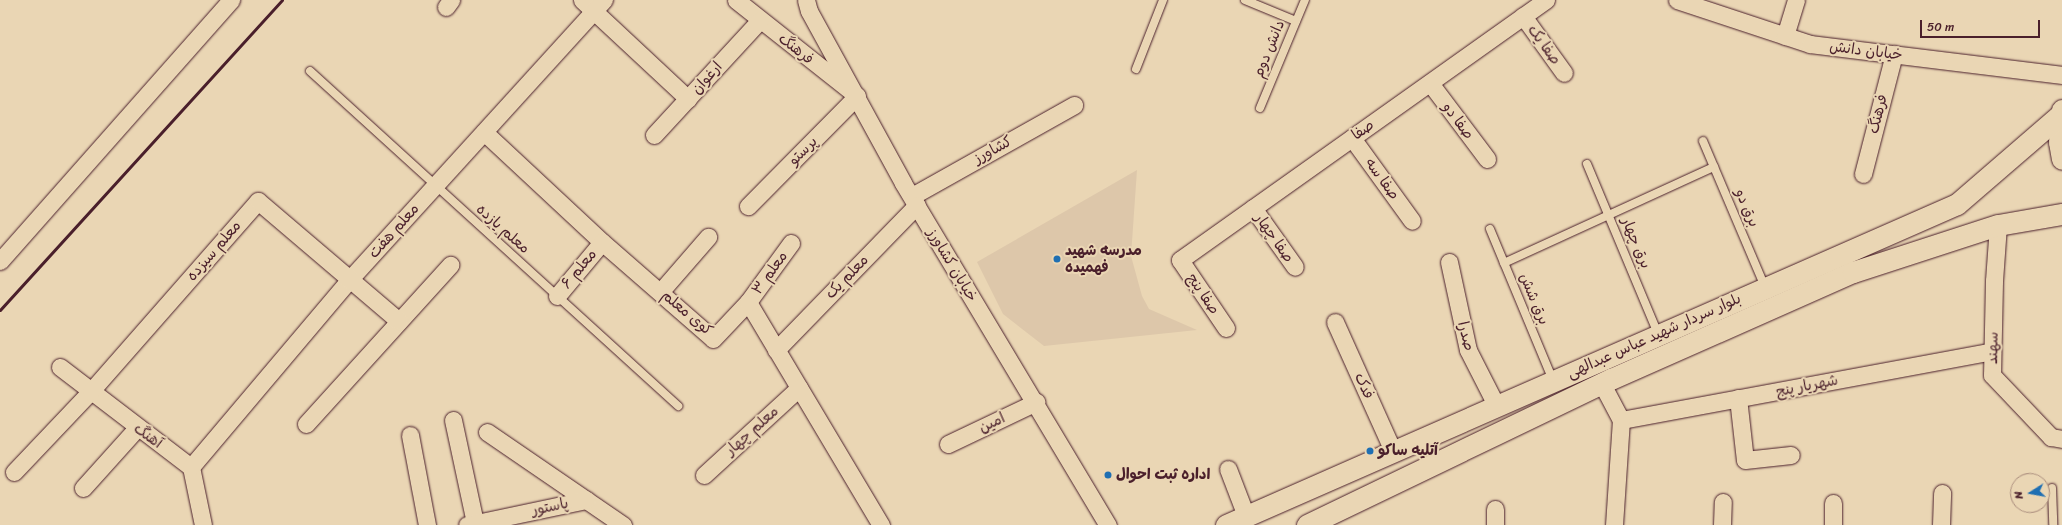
<!DOCTYPE html>
<meta charset="utf-8">
<style>
body{margin:0}
#map{position:relative;width:2062px;height:525px;overflow:hidden;background:#ead6b4;font-family:Sriracha,"Playpen Sans Arabic",sans-serif}
div>[style]{position:absolute}
[style*='--x']{left:calc(var(--x)*1px);top:calc(var(--y)*1px);width:calc(var(--w)*1px);rotate:calc(var(--a)*1deg)}
.built>*{inset:0;background:#ddc7aa}
.roads{filter:drop-shadow(0 0 1px #4a1f2b) drop-shadow(0 0 1px #4a1f2b)}
.service>*{height:8px;margin:-4px;padding:0 4px;transform-origin:4px;border-radius:4px;background:#ead6b4}
.minor>*{height:17px;margin:-8.5px;padding:0 8.5px;transform-origin:8.5px;border-radius:8.5px;background:#ead6b4}
.tertiary>*{height:21px;margin:-10.5px;padding:0 10.5px;transform-origin:10.5px;border-radius:10.5px;background:#ead6b4}
.rail>*{height:3px;margin:-1.5px;padding:0 1.5px;transform-origin:1.5px;border-radius:1.5px;background:#4a1f2b}
.dots>*{width:11px;height:11px;translate:-50% -50%;box-sizing:border-box;border:2px solid #ead6b4;border-radius:50%}
span{translate:-50% -50%;white-space:nowrap;text-align:center;line-height:1.15;-webkit-text-stroke:4px #ead6b4;paint-order:stroke}
.street-label{font-size:15px;color:#4a1f2b}
.poi-label{font-size:15px;color:#4a1f2b;font-weight:700}
.left{translate:0 -50%;text-align:left}
.north{position:absolute;left:2010px;top:473px;width:40px;height:40px;box-sizing:border-box;background:#ead6b4;border:1px solid #aa8d7d;border-radius:50%;rotate:259deg;font-size:11px;font-weight:700;line-height:16px;text-align:center;color:#4a1f2b}
.north::after{content:'';display:block;margin:auto;width:14px;height:18px;background:#1f6fb2;clip-path:polygon(50% 0,100% 100%,50% 72%,0 100%)}
.scale{position:absolute;left:1920px;top:20px;width:120px;height:18px;box-sizing:border-box;border:2px solid #4a1f2b;border-top:0;padding-left:5px;font-size:12px;line-height:14px;white-space:nowrap;color:#4a1f2b;-webkit-text-stroke:3px #ead6b4;paint-order:stroke}
</style>
<div id="map">
<div class="built">
<i style="clip-path:polygon(1137px 170px,1131px 256px,1142px 296px,1149px 309px,1197px 330px,1044px 346px,1003px 314px,977px 262px)"></i>
</div>
<div class="roads">
<div class="service">
<i style="--x:1245;--y:0;--w:55;--a:22.4"></i>
<i style="--x:1136;--y:69;--w:74;--a:-68.6"></i>
<i style="--x:310;--y:71;--w:498;--a:42.3"></i>
<i style="--x:1260;--y:108;--w:117;--a:-67.4"></i>
<i style="--x:1703;--y:141;--w:159;--a:67"></i>
<i style="--x:1587;--y:164;--w:184;--a:67.3"></i>
<i style="--x:1490;--y:229;--w:164;--a:67.4"></i>
<i style="--x:1504;--y:263;--w:231;--a:-24.6"></i>
<i style="--x:2052;--y:488;--w:37;--a:88"></i>
</div>
<div class="minor">
<i style="--x:582;--y:0;--w:145;--a:43"></i>
<i style="--x:736;--y:0;--w:154;--a:38.4"></i>
<i style="--x:857;--y:96;--w:155;--a:134.7"></i>
<i style="--x:806;--y:0;--w:11;--a:75"></i>
<i style="--x:809;--y:11;--w:196;--a:61.3"></i>
<i style="--x:903;--y:183;--w:399;--a:59.1"></i>
<i style="--x:1677;--y:0;--w:140;--a:18.3"></i>
<i style="--x:1810;--y:44;--w:254;--a:7"></i>
<i style="--x:446;--y:7;--w:9;--a:-54"></i>
<i style="--x:1523;--y:16;--w:70;--a:54.3"></i>
<i style="--x:1785;--y:36;--w:38;--a:-73"></i>
<i style="--x:1430;--y:83;--w:95;--a:53.1"></i>
<i style="--x:484;--y:132;--w:161;--a:43"></i>
<i style="--x:602;--y:242;--w:147;--a:41.1"></i>
<i style="--x:713;--y:339;--w:51;--a:-46.6"></i>
<i style="--x:748;--y:302;--w:260;--a:59.2"></i>
<i style="--x:654;--y:135;--w:156;--a:-47.3"></i>
<i style="--x:1352;--y:138;--w:102;--a:54.1"></i>
<i style="--x:1863;--y:174;--w:124;--a:-75.5"></i>
<i style="--x:912;--y:196;--w:186;--a:-29.3"></i>
<i style="--x:1253;--y:208;--w:72;--a:54.6"></i>
<i style="--x:1998;--y:225;--w:56;--a:94.1"></i>
<i style="--x:1994;--y:281;--w:94;--a:91.2"></i>
<i style="--x:1992;--y:375;--w:86;--a:46.4"></i>
<i style="--x:2051;--y:437;--w:11;--a:10"></i>
<i style="--x:0;--y:261;--w:349;--a:-48.5"></i>
<i style="--x:1449;--y:262;--w:90;--a:77.8"></i>
<i style="--x:1468;--y:350;--w:62;--a:63"></i>
<i style="--x:661;--y:291;--w:72;--a:-49"></i>
<i style="--x:557;--y:296;--w:70;--a:-50.2"></i>
<i style="--x:748;--y:302;--w:73;--a:-53.9"></i>
<i style="--x:1335;--y:322;--w:141;--a:65.8"></i>
<i style="--x:1226;--y:328;--w:82;--a:-124.1"></i>
<i style="--x:1180;--y:260;--w:449;--a:-35.4"></i>
<i style="--x:776;--y:350;--w:202;--a:-45.8"></i>
<i style="--x:60;--y:367;--w:165;--a:37.4"></i>
<i style="--x:191;--y:467;--w:59;--a:78.3"></i>
<i style="--x:1602;--y:384;--w:41;--a:62.2"></i>
<i style="--x:1621;--y:420;--w:377;--a:-10.5"></i>
<i style="--x:1738;--y:398;--w:62;--a:83.6"></i>
<i style="--x:1745;--y:460;--w:46;--a:-6.2"></i>
<i style="--x:453;--y:420;--w:105;--a:77.9"></i>
<i style="--x:306;--y:424;--w:215;--a:-47.8"></i>
<i style="--x:487;--y:432;--w:165;--a:34.4"></i>
<i style="--x:410;--y:435;--w:92;--a:79.3"></i>
<i style="--x:948;--y:444;--w:98;--a:-25.5"></i>
<i style="--x:191;--y:467;--w:245;--a:-49.8"></i>
<i style="--x:349;--y:280;--w:379;--a:-47.7"></i>
<i style="--x:1228;--y:469;--w:50;--a:69"></i>
<i style="--x:14;--y:472;--w:112;--a:-46.5"></i>
<i style="--x:91;--y:391;--w:253;--a:-48.7"></i>
<i style="--x:258;--y:201;--w:185;--a:40.4"></i>
<i style="--x:704;--y:475;--w:129;--a:-42.5"></i>
<i style="--x:83;--y:488;--w:81;--a:-48"></i>
<i style="--x:1495;--y:509;--w:16;--a:90"></i>
<i style="--x:467;--y:525;--w:122;--a:-11.9"></i>
<i style="--x:1614;--y:525;--w:105;--a:-86.2"></i>
<i style="--x:1722;--y:525;--w:23;--a:-88"></i>
<i style="--x:1833;--y:525;--w:22;--a:-90"></i>
<i style="--x:1941;--y:525;--w:32;--a:-88"></i>
</div>
<div class="tertiary">
<i style="--x:2062;--y:110;--w:32;--a:95"></i>
<i style="--x:2059;--y:142;--w:17;--a:80"></i>
<i style="--x:1226;--y:525;--w:798;--a:-23.71"></i>
<i style="--x:1957;--y:204;--w:136;--a:-40.8"></i>
<i style="--x:1307;--y:525;--w:337;--a:-25.7"></i>
<i style="--x:1611;--y:379;--w:265;--a:-23.9"></i>
<i style="--x:1853;--y:272;--w:152;--a:-18"></i>
<i style="--x:1998;--y:225;--w:65;--a:-9.8"></i>
</div>
</div>
<div class="rail">
<i style="--x:0;--y:310;--w:419;--a:-47.7"></i>
</div>
<div class="dots">
<i style="left:1057px;top:259px;background:#1f6fb2"></i>
<i style="left:1370px;top:451px;background:#1f6fb2"></i>
<i style="left:1108px;top:475px;background:#1f6fb2"></i>
</div>
<div class="street-label">
<span style="left:1544px;top:45px;rotate:54deg">صفا یک</span>
<span style="left:796px;top:49px;rotate:38deg">فرهنگ</span>
<span style="left:1269px;top:49px;rotate:-68deg">دانش دوم</span>
<span style="left:1866px;top:51px;rotate:7deg">خیابان دانش</span>
<span style="left:707px;top:78px;rotate:-48deg">ارغوان</span>
<span style="left:1878px;top:114px;rotate:-76deg">فرهنگ</span>
<span style="left:1458px;top:121px;rotate:53deg">صفا دو</span>
<span style="left:1363px;top:130px;rotate:-35deg">صفا</span>
<span style="left:993px;top:150px;rotate:-29deg">کشاورز</span>
<span style="left:803px;top:151px;rotate:-45deg">پرستو</span>
<span style="left:1382px;top:179px;rotate:54deg">صفا سه</span>
<span style="left:1747px;top:208px;rotate:67deg">برق دو</span>
<span style="left:503px;top:229px;rotate:42deg">معلم یازده</span>
<span style="left:394px;top:231px;rotate:-48deg">معلم هفت</span>
<span style="left:1274px;top:238px;rotate:55deg">صفا چهار</span>
<span style="left:1636px;top:243px;rotate:67deg">برق چهار</span>
<span style="left:214px;top:251px;rotate:-49deg">معلم سیزده</span>
<span style="left:952px;top:265px;rotate:59deg">خیابان کشاورز</span>
<span style="left:579px;top:269px;rotate:-50deg">معلم ۶</span>
<span style="left:770px;top:273px;rotate:-54deg">معلم ۳</span>
<span style="left:847px;top:277px;rotate:-46deg">معلم یک</span>
<span style="left:1203px;top:294px;rotate:56deg">صفا پنج</span>
<span style="left:1534px;top:299px;rotate:67deg">برق شش</span>
<span style="left:687px;top:313px;rotate:40deg">کوی معلم</span>
<span style="left:1466px;top:336px;rotate:75deg">صدرا</span>
<span style="left:1654px;top:336px;rotate:-24deg">بلوار سردار شهید عباس عبدالهی</span>
<span style="left:1993px;top:348px;rotate:-89deg">سهند</span>
<span style="left:1364px;top:386px;rotate:66deg">فدک</span>
<span style="left:1807px;top:386px;rotate:-11deg">شهریار پنج</span>
<span style="left:992px;top:423px;rotate:-25deg">امین</span>
<span style="left:752px;top:431px;rotate:-42deg">معلم چهار</span>
<span style="left:148px;top:436px;rotate:36deg">آهنگ</span>
<span style="left:550px;top:507px;rotate:-12deg">پاستور</span>
</div>
<div class="poi-label">
<span class="left" style="left:1065px;top:259px">مدرسه شهید<br>فهمیده</span>
<span class="left" style="left:1378px;top:451px">آتلیه ساکو</span>
<span class="left" style="left:1116px;top:475px">اداره ثبت احوال</span>
</div>
<div class="north">N</div>
<div class="scale">50 m</div>
</div>
